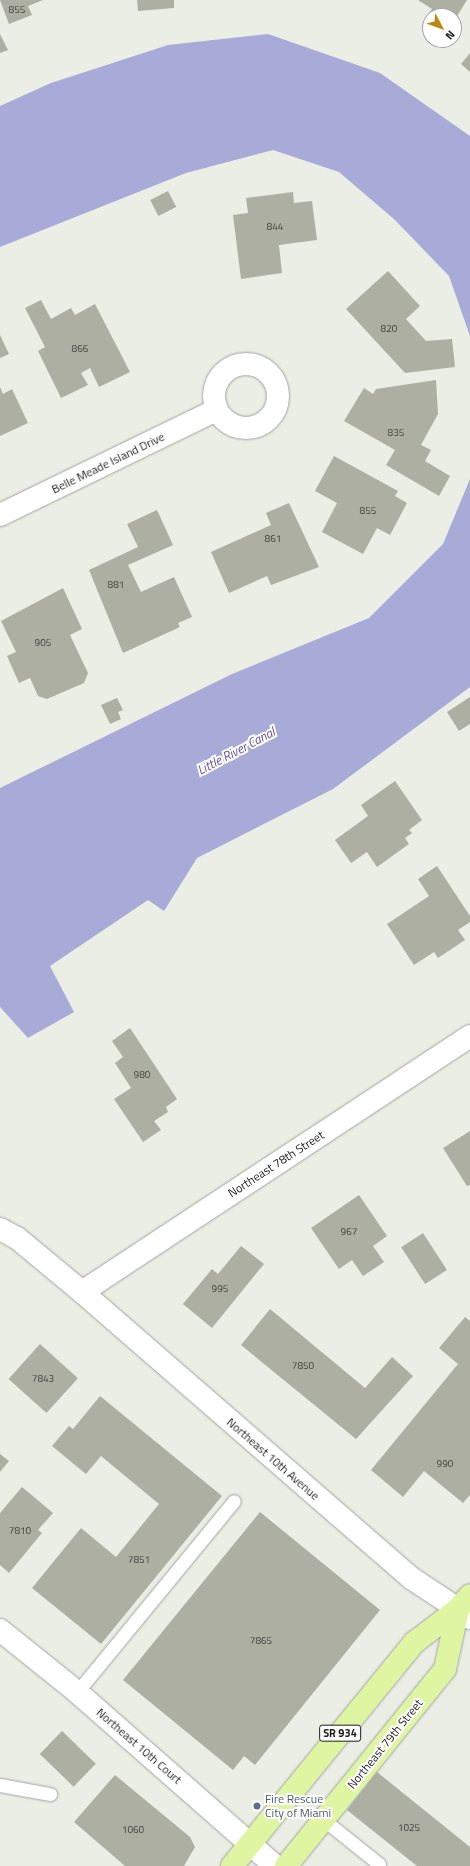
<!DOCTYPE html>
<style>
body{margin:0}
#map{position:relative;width:470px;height:1866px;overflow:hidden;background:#eaeee4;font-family:"Titillium Web",sans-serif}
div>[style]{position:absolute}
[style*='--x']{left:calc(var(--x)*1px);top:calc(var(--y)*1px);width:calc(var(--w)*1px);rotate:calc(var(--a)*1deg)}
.water>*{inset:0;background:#a8abd8}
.building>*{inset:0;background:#aeafa3;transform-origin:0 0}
.roads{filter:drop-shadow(0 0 1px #a4a4a4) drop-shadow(0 0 1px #a4a4a4)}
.service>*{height:13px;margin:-6.5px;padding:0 6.5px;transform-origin:6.5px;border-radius:6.5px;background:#fff}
.minor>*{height:22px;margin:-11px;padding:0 11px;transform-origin:11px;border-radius:11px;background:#fff}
.minor>.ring{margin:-11px;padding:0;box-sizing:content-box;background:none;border:22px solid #fff;border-radius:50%}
.tertiary>*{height:22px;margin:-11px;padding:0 11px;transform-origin:11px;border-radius:11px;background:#fff}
.primary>*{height:22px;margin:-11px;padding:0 11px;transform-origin:11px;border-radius:11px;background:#dff5a2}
.dots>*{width:11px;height:11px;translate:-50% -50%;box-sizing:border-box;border:2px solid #fff;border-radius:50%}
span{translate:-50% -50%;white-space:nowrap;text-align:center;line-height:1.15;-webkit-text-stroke:4px #fff;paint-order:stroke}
.number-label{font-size:10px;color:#41423e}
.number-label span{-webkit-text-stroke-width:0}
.shield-label span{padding:1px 3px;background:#fff;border:1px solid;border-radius:3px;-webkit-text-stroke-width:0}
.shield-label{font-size:11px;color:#1d1d1d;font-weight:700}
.street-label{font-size:12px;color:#1d1d1d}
.service-label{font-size:12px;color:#4e5e75}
.left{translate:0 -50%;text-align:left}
.water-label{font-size:13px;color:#6251a6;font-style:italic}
.north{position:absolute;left:422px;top:8px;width:40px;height:40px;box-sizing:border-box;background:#fff;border:1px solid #a5a5a5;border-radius:50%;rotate:131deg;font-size:11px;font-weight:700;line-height:16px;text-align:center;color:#1d1d1d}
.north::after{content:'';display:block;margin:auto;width:14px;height:18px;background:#bc880f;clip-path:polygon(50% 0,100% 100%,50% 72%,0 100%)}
</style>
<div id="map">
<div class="water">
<i style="clip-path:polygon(268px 34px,380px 73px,470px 136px,470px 336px,449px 276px,395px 220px,339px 172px,273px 150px,186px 173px,0 247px,0 106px,51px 83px,168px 45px)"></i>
<i style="clip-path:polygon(470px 479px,470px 687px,333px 789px,197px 858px,164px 911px,148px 900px,50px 966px,74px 1012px,28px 1038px,0 1007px,0 788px,232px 674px,369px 618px,443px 544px)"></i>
</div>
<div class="building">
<i style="clip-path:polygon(0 0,43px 0,28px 6px,32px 15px,9px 24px)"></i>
<i style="clip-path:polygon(137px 0,174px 0,174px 8px,138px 11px)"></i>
<i style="clip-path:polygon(418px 0,467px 0,454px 21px,454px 16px,430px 16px,430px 28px,423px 24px,432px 9px)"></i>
<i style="clip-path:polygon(0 34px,8px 50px,0 53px)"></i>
<i style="clip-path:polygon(470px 53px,470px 72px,461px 64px)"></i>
<i style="left:168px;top:191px;width:18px;height:20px;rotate:63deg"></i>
<i style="clip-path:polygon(293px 192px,294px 203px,312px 201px,317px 240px,279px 245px,282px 273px,241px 279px,233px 215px,248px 213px,246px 198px)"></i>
<i style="clip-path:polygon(388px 271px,420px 306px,406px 319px,426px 341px,452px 339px,455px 367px,405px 373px,346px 309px)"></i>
<i style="clip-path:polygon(41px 300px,51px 319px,71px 308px,75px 315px,95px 304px,130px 372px,99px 387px,90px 368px,81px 373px,88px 385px,61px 398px,38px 351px,45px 347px,25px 308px)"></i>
<i style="clip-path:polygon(0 335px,9px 354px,0 358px)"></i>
<i style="clip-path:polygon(436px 380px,438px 414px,421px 445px,431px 450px,425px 461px,450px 476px,439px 496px,386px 465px,395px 450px,344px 421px,364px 388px,373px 394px,376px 389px)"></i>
<i style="clip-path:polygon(0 387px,3px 394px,12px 389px,28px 423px,0 436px)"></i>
<i style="clip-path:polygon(334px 456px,398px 491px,395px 496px,407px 503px,390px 535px,377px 528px,363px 554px,322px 532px,337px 503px,315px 491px)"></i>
<i style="clip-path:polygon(289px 503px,319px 567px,271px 585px,267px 576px,229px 593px,211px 552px,271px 525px,266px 513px)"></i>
<i style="clip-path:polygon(157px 510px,173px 545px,128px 565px,141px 592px,174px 577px,192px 617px,178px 623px,180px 627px,123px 653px,89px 570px,138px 547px,127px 524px)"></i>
<i style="clip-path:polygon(63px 588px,82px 629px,70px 635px,88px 673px,84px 683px,47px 699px,38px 696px,30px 678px,19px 683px,7px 656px,16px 652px,1px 621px)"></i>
<i style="clip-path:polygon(470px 697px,470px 724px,459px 731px,447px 712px)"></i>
<i style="clip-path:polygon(117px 698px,123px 710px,118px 712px,121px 719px,110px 724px,101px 705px)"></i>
<i style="clip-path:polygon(395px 781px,422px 820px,409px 830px,412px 833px,405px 838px,409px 844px,377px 867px,367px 852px,351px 863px,335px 840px,368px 816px,361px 805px)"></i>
<i style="clip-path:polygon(437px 866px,470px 916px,470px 922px,458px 930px,465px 940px,438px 958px,434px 952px,414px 965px,387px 924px,429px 896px,418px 879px)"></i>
<i style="clip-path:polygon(130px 1028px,177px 1099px,166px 1107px,168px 1112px,154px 1121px,161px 1130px,143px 1142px,114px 1099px,131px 1088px,115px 1063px,123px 1057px,112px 1041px)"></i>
<i style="clip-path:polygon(470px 1131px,470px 1185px,467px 1186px,443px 1148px)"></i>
<i style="clip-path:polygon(359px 1195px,387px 1236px,373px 1246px,384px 1262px,363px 1276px,352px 1260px,339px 1269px,311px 1228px)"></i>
<i style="left:423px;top:1233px;width:44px;height:26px;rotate:57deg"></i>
<i style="clip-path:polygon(241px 1246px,264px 1264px,212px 1328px,183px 1304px,212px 1269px,218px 1274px)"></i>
<i style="clip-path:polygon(270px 1309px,365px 1388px,392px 1357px,413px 1376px,356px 1439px,241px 1345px)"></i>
<i style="clip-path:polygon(465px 1317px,470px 1321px,470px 1495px,463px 1503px,424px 1471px,403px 1497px,371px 1470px,458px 1364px,439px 1348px)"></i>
<i style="left:40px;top:1344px;width:51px;height:47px;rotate:42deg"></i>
<i style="clip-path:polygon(100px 1396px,222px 1496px,101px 1644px,32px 1588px,81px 1528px,116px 1557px,159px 1504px,101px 1456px,86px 1474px,52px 1446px,69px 1426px,73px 1429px)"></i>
<i style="clip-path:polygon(0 1454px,9px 1461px,0 1472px)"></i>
<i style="clip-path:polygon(22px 1487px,53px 1513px,38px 1530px,42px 1533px,9px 1573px,0 1565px,0 1513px)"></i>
<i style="clip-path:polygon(260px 1512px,380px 1610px,255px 1765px,244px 1756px,233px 1770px,123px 1680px)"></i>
<i style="left:62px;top:1731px;width:47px;height:32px;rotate:44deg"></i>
<i style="clip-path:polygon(377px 1772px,470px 1847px,470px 1866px,417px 1866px,347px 1810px)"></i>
<i style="clip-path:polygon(115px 1775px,190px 1837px,195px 1847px,184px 1866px,125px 1866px,74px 1822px)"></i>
</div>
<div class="roads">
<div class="service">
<i style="--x:77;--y:1692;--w:247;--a:-50.6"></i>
<i style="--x:0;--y:1785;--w:51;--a:10.2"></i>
<i style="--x:324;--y:1820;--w:70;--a:38.7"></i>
<i style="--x:379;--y:1864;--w:3;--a:135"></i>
</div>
<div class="minor">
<i class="ring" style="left:214px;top:364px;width:42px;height:42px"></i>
<i style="--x:0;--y:515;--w:240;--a:-25.9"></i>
<i style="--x:0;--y:1229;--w:19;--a:28"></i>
<i style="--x:17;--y:1238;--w:85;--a:39.7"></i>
<i style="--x:82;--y:1292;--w:436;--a:41"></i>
<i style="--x:411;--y:1578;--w:56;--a:33.4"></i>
<i style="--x:82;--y:1292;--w:465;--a:-33.4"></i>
<i style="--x:0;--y:1630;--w:99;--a:38.8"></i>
<i style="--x:77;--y:1692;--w:264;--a:41.3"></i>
</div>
<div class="tertiary">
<i style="--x:458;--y:1609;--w:15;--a:37"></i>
</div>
<div class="primary">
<i style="--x:232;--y:1866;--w:289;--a:-50.8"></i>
<i style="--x:415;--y:1642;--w:54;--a:-37.5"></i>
<i style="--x:458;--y:1609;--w:18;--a:-49"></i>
<i style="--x:286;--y:1866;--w:253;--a:-51.1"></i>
<i style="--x:445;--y:1669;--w:61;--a:-77.8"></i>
</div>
</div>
<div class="dots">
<i style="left:257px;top:1806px;background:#5c6f8a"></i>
</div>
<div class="number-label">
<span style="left:17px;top:10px">855</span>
<span style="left:275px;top:227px">844</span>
<span style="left:389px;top:329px">820</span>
<span style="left:80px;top:349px">866</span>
<span style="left:396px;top:433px">835</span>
<span style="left:368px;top:511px">855</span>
<span style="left:273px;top:539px">861</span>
<span style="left:116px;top:585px">881</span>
<span style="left:43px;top:643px">905</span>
<span style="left:142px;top:1075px">980</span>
<span style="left:349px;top:1232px">967</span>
<span style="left:220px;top:1289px">995</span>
<span style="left:303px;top:1366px">7850</span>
<span style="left:43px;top:1379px">7843</span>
<span style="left:445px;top:1464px">990</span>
<span style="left:20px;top:1531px">7810</span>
<span style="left:139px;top:1560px">7851</span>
<span style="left:261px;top:1641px">7865</span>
<span style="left:409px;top:1828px">1025</span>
<span style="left:133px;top:1830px">1060</span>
</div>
<div class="shield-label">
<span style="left:340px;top:1733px">SR 934</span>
</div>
<div class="street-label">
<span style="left:108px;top:463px;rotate:-26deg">Belle Meade Island Drive</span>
<span style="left:276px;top:1164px;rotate:-33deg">Northeast 78th Street</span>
<span style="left:273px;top:1459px;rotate:41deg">Northeast 10th Avenue</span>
<span style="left:385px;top:1744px;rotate:-51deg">Northeast 79th Street</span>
<span style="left:139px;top:1746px;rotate:41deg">Northeast 10th Court</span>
</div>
<div class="service-label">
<span class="left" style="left:265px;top:1806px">Fire Rescue<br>City of Miami</span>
</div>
<div class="water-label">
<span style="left:236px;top:751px;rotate:-28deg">Little River Canal</span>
</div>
<div class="north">N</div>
</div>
